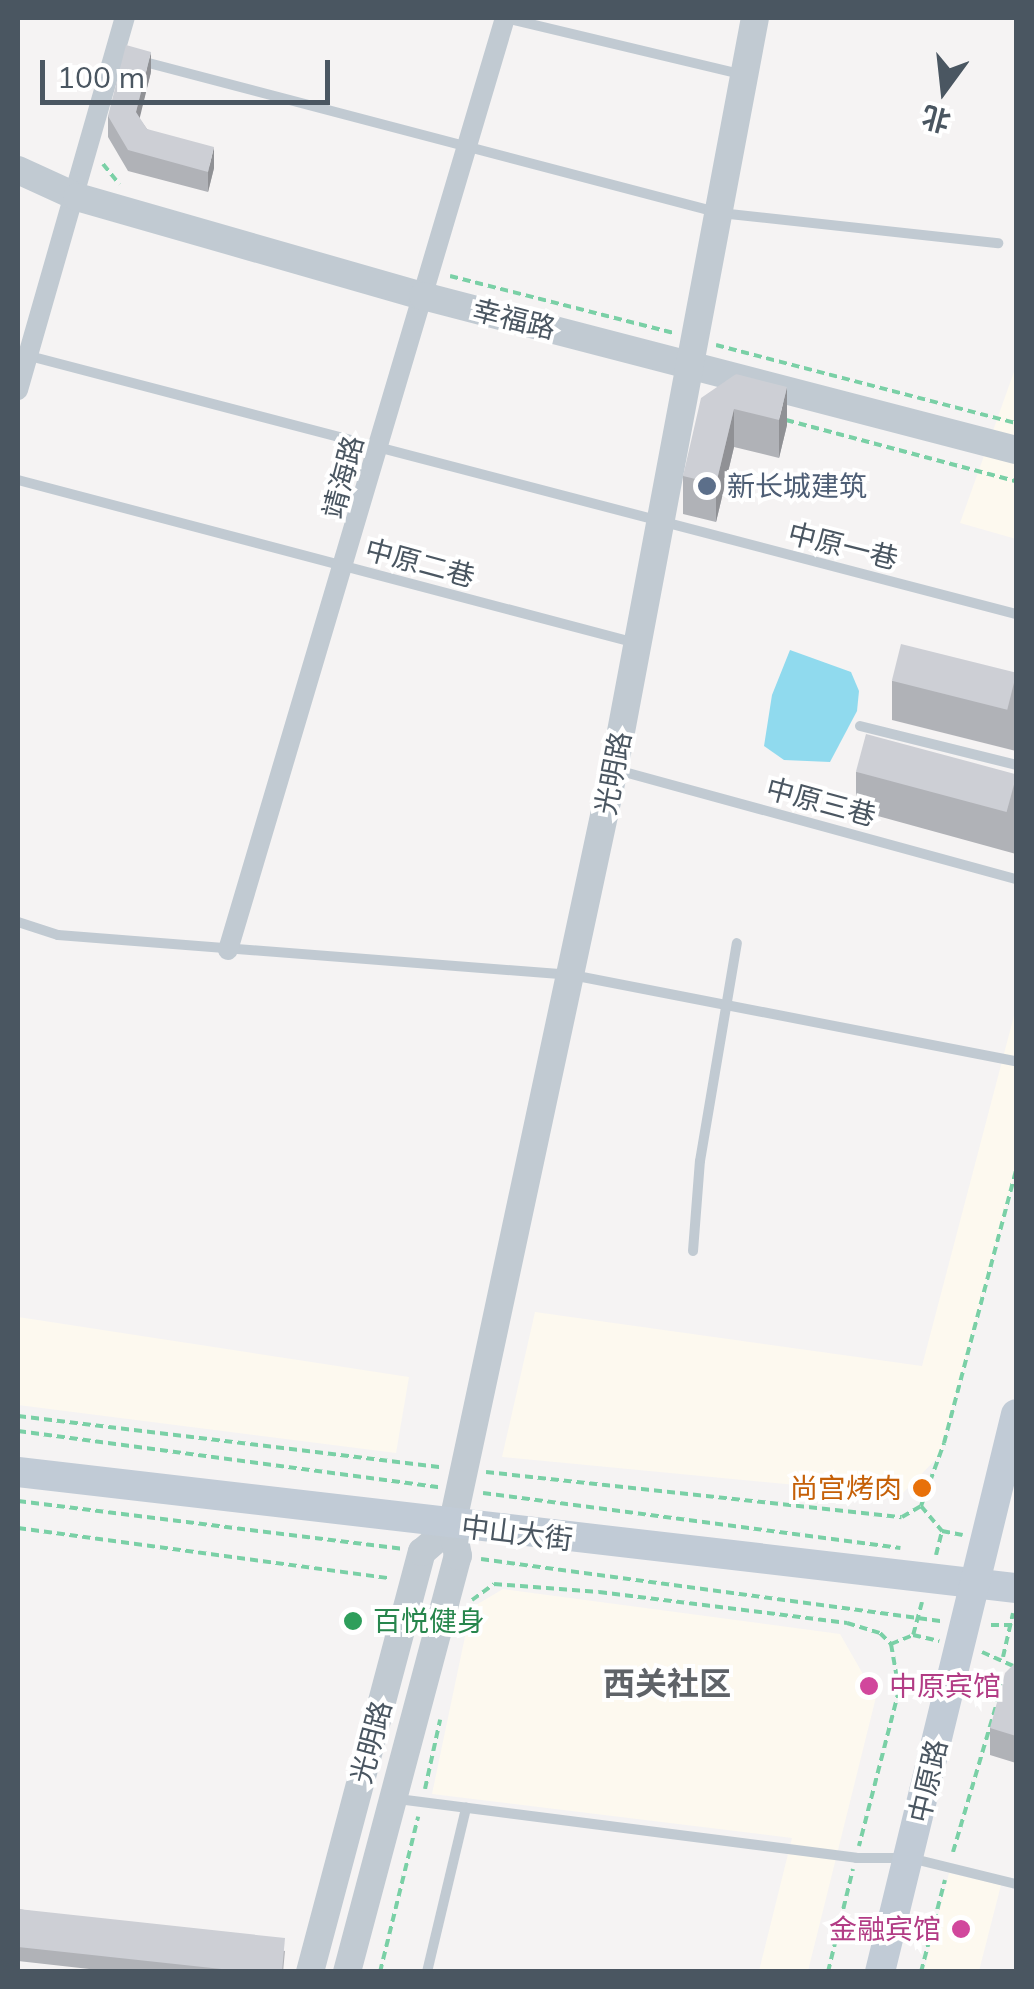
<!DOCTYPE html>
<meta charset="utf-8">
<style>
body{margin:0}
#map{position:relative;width:1034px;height:1989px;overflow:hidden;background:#f5f3f3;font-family:Mulish,"Noto Sans SC",sans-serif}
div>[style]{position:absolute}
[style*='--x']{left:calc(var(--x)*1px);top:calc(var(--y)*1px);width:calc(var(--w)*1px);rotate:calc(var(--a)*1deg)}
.commercial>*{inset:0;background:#fdf9ef}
.water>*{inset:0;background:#90daee}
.path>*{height:4px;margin-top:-2px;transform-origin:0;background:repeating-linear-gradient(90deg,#7ad0a6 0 8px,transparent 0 13px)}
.service>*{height:10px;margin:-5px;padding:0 5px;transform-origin:5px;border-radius:5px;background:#c1cad2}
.minor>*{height:20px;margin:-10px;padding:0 10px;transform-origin:10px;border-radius:10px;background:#c1cad2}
.tertiary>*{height:28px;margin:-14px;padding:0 14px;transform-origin:14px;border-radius:14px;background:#c1cad2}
.secondary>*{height:30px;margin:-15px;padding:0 15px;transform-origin:15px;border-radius:15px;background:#c1cbd6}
.wall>*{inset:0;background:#b0b2b7}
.shaded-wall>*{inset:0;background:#909195}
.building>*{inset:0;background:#cdcfd5;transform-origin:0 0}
.dots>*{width:28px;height:28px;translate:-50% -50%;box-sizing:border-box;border:5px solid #fff;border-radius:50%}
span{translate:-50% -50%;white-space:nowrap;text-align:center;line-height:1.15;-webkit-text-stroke:8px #fff;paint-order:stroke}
.street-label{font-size:28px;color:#4a5661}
.service-label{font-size:28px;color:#4e5e75}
.left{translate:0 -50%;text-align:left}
.food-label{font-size:28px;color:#c56008}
.right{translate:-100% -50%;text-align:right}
.leisure-label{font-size:28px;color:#27864d}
.hotel-label{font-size:28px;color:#b23c85}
.quarter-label{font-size:32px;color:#5f6368;font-weight:700}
.frame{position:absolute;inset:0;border:20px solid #4a5661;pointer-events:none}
.north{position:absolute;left:894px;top:40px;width:100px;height:100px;-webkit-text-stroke:8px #fff;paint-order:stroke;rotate:195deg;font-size:28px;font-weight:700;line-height:40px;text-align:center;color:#4a5661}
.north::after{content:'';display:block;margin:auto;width:35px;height:45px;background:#4a5661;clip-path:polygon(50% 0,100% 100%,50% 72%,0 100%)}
.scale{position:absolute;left:40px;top:60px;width:290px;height:45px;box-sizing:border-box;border:5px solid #4a5661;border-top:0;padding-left:12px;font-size:30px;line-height:35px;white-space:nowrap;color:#4a5661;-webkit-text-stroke:8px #fff;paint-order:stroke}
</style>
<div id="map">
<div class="commercial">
<i style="clip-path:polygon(1015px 369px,1016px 369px,1016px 539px,960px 523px)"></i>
<i style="clip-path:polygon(1016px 1008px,1016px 1169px,940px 1455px,901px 1495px,502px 1457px,535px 1312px,922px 1366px)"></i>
<i style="clip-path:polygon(18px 1317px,409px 1377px,396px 1453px,18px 1405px)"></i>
<i style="clip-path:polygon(503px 1589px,840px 1634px,876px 1697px,808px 1971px,759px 1971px,792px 1838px,432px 1794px,471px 1608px)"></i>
<i style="clip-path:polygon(949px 1873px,1001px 1885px,979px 1971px,924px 1971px)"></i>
</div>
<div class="water">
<i style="clip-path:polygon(790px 650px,851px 672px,859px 691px,857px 711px,830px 762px,784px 760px,764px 746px,772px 695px)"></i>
</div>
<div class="path">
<i style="--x:103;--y:164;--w:26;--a:51"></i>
<i style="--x:450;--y:276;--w:230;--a:14.3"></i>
<i style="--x:716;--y:345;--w:310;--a:14.6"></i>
<i style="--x:786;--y:420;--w:238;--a:14.9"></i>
<i style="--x:18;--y:1416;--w:426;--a:6.9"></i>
<i style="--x:18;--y:1431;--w:425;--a:7.6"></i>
<i style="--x:486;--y:1472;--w:418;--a:6.2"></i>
<i style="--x:902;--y:1517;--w:22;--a:-30"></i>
<i style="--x:921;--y:1506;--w:67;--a:-69.9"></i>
<i style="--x:944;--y:1443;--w:282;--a:-75.2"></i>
<i style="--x:483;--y:1493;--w:421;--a:7.5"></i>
<i style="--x:18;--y:1501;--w:387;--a:7.1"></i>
<i style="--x:921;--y:1506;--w:33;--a:50"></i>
<i style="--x:18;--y:1528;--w:374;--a:7.7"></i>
<i style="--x:936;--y:1555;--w:25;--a:-76"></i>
<i style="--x:942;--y:1531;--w:21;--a:11"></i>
<i style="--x:481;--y:1559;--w:465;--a:7.7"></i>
<i style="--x:472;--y:1600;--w:27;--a:-36"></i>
<i style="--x:494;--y:1584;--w:105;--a:4.4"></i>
<i style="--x:599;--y:1592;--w:250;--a:7.1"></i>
<i style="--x:847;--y:1623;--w:34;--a:17"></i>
<i style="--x:880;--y:1633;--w:16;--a:45"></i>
<i style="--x:891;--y:1644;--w:47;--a:80.1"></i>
<i style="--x:899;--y:1690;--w:161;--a:104.4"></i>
<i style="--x:922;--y:1602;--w:34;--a:105"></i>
<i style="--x:913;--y:1635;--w:27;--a:13"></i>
<i style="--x:991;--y:1625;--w:25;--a:0"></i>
<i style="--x:891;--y:1644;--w:24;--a:-22"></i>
<i style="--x:982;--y:1652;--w:34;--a:24"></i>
<i style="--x:1003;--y:1657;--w:45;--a:-77.2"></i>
<i style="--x:425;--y:1789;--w:71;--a:-77.7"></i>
<i style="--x:953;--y:1852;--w:180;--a:-73.6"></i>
<i style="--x:380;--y:1972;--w:160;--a:-76.2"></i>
<i style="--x:828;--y:1972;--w:106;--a:-76.4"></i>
<i style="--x:921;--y:1972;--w:95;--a:-75.4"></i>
</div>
<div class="service">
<i style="--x:505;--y:18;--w:246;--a:13.4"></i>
<i style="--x:141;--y:61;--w:599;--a:14.71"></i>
<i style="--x:720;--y:213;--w:280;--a:6.2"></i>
<i style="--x:18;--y:353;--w:1032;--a:14.66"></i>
<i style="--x:18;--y:480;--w:639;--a:14.78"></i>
<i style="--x:860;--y:726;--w:161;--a:14"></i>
<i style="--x:617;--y:770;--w:414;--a:15.3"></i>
<i style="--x:18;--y:922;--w:42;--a:18"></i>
<i style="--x:58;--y:935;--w:516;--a:4.45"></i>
<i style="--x:572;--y:975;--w:452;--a:11"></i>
<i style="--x:693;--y:1251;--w:90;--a:-85.6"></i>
<i style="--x:700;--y:1161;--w:221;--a:-80.4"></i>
<i style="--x:398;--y:1799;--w:462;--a:7.3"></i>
<i style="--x:856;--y:1858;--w:54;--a:0"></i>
<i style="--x:910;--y:1858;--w:109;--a:13.8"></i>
<i style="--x:427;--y:1972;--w:169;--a:-76.6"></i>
</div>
<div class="minor">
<i style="--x:18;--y:390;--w:387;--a:-74"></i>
<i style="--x:228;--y:950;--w:972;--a:-73.45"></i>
</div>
<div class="tertiary">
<i style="--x:18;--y:170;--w:65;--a:24.6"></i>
<i style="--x:77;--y:197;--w:360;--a:16"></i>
<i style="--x:423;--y:296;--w:613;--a:14.56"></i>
<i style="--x:310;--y:1972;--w:435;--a:-75.1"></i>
<i style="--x:422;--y:1552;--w:40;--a:-41"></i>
<i style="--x:347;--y:1972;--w:431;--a:-75.1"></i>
<i style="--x:458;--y:1556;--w:31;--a:-101"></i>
<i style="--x:452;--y:1526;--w:774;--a:-77.92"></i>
<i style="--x:614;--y:769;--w:764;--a:-79.37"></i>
</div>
<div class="secondary">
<i style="--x:18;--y:1472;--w:1005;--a:6.63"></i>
<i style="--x:880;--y:1972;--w:574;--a:-76.3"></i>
</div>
<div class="wall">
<i style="clip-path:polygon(151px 72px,139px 118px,147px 129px,214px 168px,208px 192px,128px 171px,108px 137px,108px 116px)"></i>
<i style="clip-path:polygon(736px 374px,787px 425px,779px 458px,734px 447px,716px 522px,683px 514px,683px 476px)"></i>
<i style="clip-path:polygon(1016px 673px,1016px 751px,892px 720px,892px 681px)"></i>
<i style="clip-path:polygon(856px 772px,1016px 775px,1016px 854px,856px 810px)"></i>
<i style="clip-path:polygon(1016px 1662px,1016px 1763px,990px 1755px,990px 1728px)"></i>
<i style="clip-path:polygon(18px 1909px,285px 1951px,283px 1972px,116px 1972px,18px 1961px)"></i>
</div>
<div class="shaded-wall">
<i style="clip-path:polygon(151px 52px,151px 72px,136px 133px,136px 112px)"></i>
<i style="clip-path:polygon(214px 147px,214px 168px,208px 192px,208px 172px)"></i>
<i style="clip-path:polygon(787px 387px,787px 425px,779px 458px,779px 420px)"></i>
<i style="clip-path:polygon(734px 409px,734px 447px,716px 522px,716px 484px)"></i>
</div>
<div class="building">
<i style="clip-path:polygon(126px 45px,151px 52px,136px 112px,147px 129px,214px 147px,208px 172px,128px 150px,108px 116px)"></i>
<i style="clip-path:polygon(736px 374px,787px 387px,779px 420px,734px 409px,716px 484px,683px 476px,701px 398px)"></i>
<i style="left:901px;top:644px;width:119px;height:38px;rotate:14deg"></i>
<i style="left:866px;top:734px;width:156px;height:39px;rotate:15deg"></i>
<i style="clip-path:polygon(1016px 1662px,1016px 1736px,990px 1728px,1005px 1673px)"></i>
<i style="clip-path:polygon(18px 1909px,285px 1938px,282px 1972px,249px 1972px,18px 1947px)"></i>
</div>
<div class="dots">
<i style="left:707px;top:486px;background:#5c6f8a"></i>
<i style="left:922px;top:1488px;background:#e8710a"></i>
<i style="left:353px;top:1621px;background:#2e9e5b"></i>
<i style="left:869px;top:1686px;background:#d1479c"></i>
<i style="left:961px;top:1929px;background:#d1479c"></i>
</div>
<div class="street-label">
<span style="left:514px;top:319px;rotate:14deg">幸福路</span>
<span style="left:343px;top:477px;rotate:-75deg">靖海路</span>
<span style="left:843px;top:546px;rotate:14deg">中原一巷</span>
<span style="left:420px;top:563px;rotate:15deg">中原二巷</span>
<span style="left:613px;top:773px;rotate:-79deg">光明路</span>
<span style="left:821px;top:802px;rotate:15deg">中原三巷</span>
<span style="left:517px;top:1533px;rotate:7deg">中山大街</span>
<span style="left:371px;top:1742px;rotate:-75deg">光明路</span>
<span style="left:928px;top:1781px;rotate:-77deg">中原路</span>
</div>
<div class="service-label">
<span class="left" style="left:727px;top:486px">新长城建筑</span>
</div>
<div class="food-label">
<span class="right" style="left:902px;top:1488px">尚宫烤肉</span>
</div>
<div class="leisure-label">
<span class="left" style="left:373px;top:1621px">百悦健身</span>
</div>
<div class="hotel-label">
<span class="left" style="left:889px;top:1686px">中原宾馆</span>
<span class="right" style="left:941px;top:1929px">金融宾馆</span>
</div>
<div class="quarter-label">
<span style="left:667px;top:1683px">西关社区</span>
</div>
<div class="frame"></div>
<div class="north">北</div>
<div class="scale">100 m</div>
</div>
